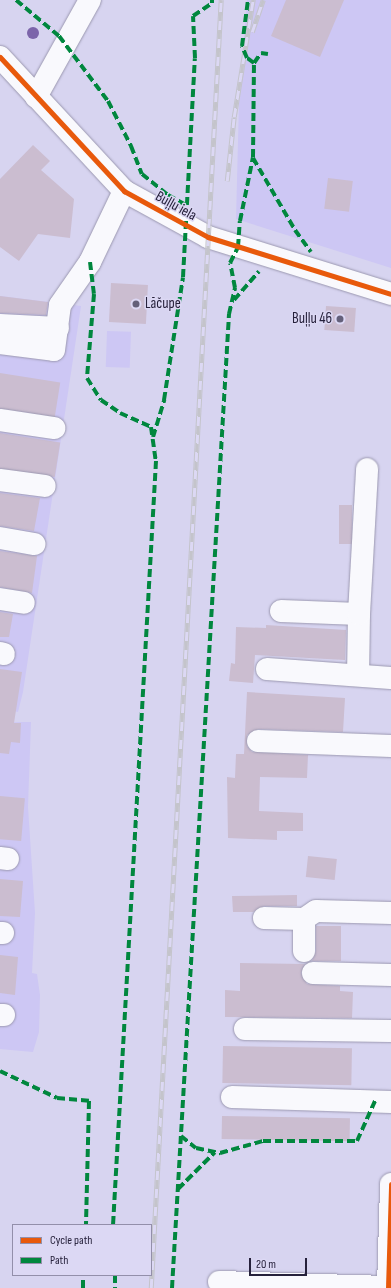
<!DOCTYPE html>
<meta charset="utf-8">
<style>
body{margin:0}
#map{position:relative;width:391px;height:1288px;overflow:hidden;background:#d7d4f0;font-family:"Sofia Sans Condensed",sans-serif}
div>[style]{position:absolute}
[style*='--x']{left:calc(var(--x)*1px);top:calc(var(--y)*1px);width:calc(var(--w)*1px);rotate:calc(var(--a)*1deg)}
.built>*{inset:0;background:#cdc7f4;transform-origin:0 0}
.building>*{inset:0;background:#cbbdd0;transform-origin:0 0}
.roads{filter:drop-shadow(0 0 1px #9b98b0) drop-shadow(0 0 1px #9b98b0)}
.minor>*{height:22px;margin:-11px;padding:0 11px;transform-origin:11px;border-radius:11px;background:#f9f9fd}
.rail>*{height:4.5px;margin-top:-2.25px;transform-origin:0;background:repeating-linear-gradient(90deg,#dcd8f4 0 9px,#c4c4cb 0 18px);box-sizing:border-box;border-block:1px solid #c4c4cb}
.quiet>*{height:4px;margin-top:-2px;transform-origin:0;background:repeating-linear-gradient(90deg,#00873e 0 8px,transparent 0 12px)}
.cycleway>*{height:5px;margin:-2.5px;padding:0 2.5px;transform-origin:2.5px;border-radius:2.5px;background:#e8590c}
.trees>*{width:12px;height:12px;margin:-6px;border-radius:50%;background:#7c65aa}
.dots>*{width:11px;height:11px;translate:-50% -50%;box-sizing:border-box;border:2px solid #dcd8f4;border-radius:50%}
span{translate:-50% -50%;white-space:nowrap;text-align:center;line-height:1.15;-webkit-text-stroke:3px #dcd8f4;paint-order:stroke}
.street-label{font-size:15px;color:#26213b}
.poi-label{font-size:15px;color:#26213b}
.left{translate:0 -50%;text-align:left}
.right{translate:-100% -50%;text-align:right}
.legend{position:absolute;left:12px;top:1224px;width:140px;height:52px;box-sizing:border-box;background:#dcd8f4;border:1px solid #938faa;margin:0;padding:5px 7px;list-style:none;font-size:12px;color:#26213b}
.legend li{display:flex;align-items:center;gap:8px;height:20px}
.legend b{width:20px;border:1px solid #938faa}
.scale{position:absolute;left:249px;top:1258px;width:58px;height:18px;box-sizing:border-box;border:2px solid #26213b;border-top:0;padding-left:5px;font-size:12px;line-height:14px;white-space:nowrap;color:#26213b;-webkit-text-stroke:3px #dcd8f4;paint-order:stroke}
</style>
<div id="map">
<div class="built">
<i style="clip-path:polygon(247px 0,391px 0,391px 268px,236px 219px,239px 102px)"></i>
<i style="clip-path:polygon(0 296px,81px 306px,23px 692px,18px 712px,0 708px)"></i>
<i style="left:107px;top:331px;width:24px;height:36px;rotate:2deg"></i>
<i style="clip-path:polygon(21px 722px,31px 722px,28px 807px,35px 913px,32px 973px,37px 974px,40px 995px,39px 1032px,33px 1052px,0 1049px,0 723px)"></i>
</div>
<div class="building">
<i style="clip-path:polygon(286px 0,344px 0,320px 57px,271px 36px)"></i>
<i style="clip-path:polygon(33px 145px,50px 161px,41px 170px,74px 199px,70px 238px,38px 234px,19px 261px,0 247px,0 179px)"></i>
<i style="left:328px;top:178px;width:25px;height:31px;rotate:7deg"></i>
<i style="left:111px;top:283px;width:37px;height:39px;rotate:3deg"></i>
<i style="clip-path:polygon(0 296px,48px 302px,46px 315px,0 313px)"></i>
<i style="left:326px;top:306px;width:30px;height:24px;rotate:4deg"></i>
<i style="left:0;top:373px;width:61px;height:35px;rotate:9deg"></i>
<i style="left:0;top:433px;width:61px;height:35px;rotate:9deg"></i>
<i style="clip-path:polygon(0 493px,40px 498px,34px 531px,0 526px)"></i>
<i style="left:339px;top:505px;width:13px;height:39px"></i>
<i style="clip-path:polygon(0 551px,37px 556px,32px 593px,0 587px)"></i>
<i style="clip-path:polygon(0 612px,13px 614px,9px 637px,0 637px)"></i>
<i style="clip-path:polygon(266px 625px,346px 630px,345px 660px,255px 655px,253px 683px,229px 681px,231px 663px,235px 664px,236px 627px,266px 628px)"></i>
<i style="clip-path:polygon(0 669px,22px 672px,14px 723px,21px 723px,20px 743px,11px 742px,9px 754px,0 753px)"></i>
<i style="clip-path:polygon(247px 692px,345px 698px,343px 732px,258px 729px,247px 735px,247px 746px,252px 752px,308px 755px,307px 778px,260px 777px,259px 811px,303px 813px,303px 831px,277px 831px,277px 840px,228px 838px,227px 777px,235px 778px,236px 754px,244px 754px)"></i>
<i style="left:0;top:796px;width:25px;height:43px;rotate:5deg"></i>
<i style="left:308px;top:856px;width:29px;height:21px;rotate:6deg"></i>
<i style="clip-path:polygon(0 879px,23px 881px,20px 917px,0 916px)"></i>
<i style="clip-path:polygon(297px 895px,297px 906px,264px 906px,253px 912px,233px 912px,232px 896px)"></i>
<i style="clip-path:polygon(316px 926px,341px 926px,341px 961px,312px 961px,316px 951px)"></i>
<i style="clip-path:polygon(0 955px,18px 957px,15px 995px,0 993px)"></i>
<i style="clip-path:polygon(240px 963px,305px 964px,301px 973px,307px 984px,340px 986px,340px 991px,353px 992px,352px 1018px,225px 1017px,225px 990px,240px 991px)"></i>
<i style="left:223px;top:1046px;width:129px;height:37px;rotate:1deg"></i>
<i style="left:222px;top:1116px;width:128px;height:23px;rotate:1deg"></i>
</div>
<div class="roads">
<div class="minor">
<i style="--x:0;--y:57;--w:183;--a:47.2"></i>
<i style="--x:124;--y:191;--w:96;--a:28.7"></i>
<i style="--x:208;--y:237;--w:192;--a:17.3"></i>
<i style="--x:36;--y:97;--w:111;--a:-60.9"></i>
<i style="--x:0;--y:325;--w:58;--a:3"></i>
<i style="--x:0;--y:343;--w:54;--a:7.4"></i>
<i style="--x:54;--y:350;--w:45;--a:-82.4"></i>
<i style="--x:60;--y:305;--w:52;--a:-55.1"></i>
<i style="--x:90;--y:262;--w:79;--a:-64.4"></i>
<i style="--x:0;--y:420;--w:55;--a:8.4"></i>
<i style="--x:0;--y:480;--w:45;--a:7.6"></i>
<i style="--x:0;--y:538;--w:35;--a:10"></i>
<i style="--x:0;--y:599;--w:24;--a:9"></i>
<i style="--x:281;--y:611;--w:78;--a:2.2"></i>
<i style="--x:359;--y:614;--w:61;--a:90.9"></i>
<i style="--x:359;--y:614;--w:145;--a:-86.8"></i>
<i style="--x:0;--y:653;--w:4;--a:14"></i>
<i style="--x:267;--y:669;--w:124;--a:4.2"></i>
<i style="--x:258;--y:741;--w:133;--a:2.2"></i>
<i style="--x:0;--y:858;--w:8;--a:7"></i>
<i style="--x:264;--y:918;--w:40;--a:1.4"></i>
<i style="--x:304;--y:919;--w:14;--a:-34"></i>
<i style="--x:316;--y:911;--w:75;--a:1.5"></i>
<i style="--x:0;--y:933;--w:3;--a:0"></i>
<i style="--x:304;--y:951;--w:32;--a:-90"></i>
<i style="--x:313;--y:973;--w:78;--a:1.5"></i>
<i style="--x:0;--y:1015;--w:4;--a:0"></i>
<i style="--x:245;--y:1029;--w:146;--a:0.8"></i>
<i style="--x:232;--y:1097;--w:159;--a:1.8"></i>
<i style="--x:219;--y:1282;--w:169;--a:1.7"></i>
<i style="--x:388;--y:1288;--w:104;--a:-88.3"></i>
</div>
</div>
<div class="rail">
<i style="--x:252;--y:32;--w:34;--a:-71"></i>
<i style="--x:227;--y:181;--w:64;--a:-83.8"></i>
<i style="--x:234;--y:117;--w:119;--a:-80.8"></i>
<i style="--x:151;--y:1288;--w:1290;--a:-86.89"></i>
</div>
<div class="quiet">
<i style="--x:16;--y:0;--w:56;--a:39.9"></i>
<i style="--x:59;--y:36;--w:81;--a:53"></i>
<i style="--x:108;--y:101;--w:51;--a:62.9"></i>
<i style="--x:131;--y:146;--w:30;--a:69"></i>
<i style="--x:142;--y:174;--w:33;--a:39"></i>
<i style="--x:168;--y:195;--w:21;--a:29"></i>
<i style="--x:254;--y:63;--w:12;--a:-55"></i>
<i style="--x:261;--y:53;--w:7;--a:8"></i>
<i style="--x:253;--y:158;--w:83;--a:59.7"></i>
<i style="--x:295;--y:230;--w:27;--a:54"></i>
<i style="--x:90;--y:262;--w:32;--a:83"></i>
<i style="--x:94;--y:294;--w:84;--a:94.8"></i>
<i style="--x:87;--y:378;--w:26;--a:58"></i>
<i style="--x:101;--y:400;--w:23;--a:34"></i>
<i style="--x:120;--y:413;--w:34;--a:24"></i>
<i style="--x:151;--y:427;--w:34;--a:82"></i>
<i style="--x:156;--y:461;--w:765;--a:93.22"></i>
<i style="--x:234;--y:300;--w:38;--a:-49"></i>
<i style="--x:153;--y:437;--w:39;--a:-73"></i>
<i style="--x:164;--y:400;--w:124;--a:-81.2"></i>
<i style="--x:183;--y:277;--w:219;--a:-86.9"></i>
<i style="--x:195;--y:58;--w:42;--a:-92.7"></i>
<i style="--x:193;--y:16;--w:23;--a:-34"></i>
<i style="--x:212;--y:3;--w:3;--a:-90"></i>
<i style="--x:0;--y:1071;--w:63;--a:25.3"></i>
<i style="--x:57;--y:1098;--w:32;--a:5"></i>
<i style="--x:89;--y:1101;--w:124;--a:91.4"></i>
<i style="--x:181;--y:1136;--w:19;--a:39"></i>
<i style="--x:196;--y:1148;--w:25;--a:12"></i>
<i style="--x:220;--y:1153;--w:45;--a:-15.6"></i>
<i style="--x:263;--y:1141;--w:94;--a:0"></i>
<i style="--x:357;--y:1141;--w:44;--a:-65.8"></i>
<i style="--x:178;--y:1189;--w:52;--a:-45"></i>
<i style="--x:115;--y:1275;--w:13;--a:90"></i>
<i style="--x:83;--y:1288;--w:13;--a:-90"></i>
<i style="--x:172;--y:1288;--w:976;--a:-86.65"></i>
<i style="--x:229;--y:314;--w:27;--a:-77"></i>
<i style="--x:235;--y:288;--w:25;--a:-101"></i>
<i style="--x:230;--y:263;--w:18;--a:-63"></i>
<i style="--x:238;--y:247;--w:26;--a:-86"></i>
<i style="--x:240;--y:221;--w:65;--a:-78.5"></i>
<i style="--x:253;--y:157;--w:94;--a:-89.4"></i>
<i style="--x:254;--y:63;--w:9;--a:-144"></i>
<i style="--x:247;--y:58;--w:13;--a:-113"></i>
<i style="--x:242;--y:46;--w:46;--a:-82.6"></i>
</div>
<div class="cycleway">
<i style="--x:0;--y:57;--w:183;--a:47.2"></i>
<i style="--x:124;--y:191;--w:96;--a:28.7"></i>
<i style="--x:208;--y:237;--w:192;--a:17.3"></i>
<i style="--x:388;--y:1288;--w:104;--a:-88.3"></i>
</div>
<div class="trees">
<i style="left:33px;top:33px"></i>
</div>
<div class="dots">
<i style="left:136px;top:304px;background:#64607a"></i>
<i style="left:340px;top:319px;background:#64607a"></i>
</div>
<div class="street-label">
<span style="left:176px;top:206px;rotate:29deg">Buļļu iela</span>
</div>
<div class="poi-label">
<span class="left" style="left:145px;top:304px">Lāčupe</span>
<span class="right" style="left:332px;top:319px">Buļļu 46</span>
</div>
<ul class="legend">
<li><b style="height:5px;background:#e8590c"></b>Cycle path</li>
<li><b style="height:5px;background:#00873e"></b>Path</li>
</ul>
<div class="scale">20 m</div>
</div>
